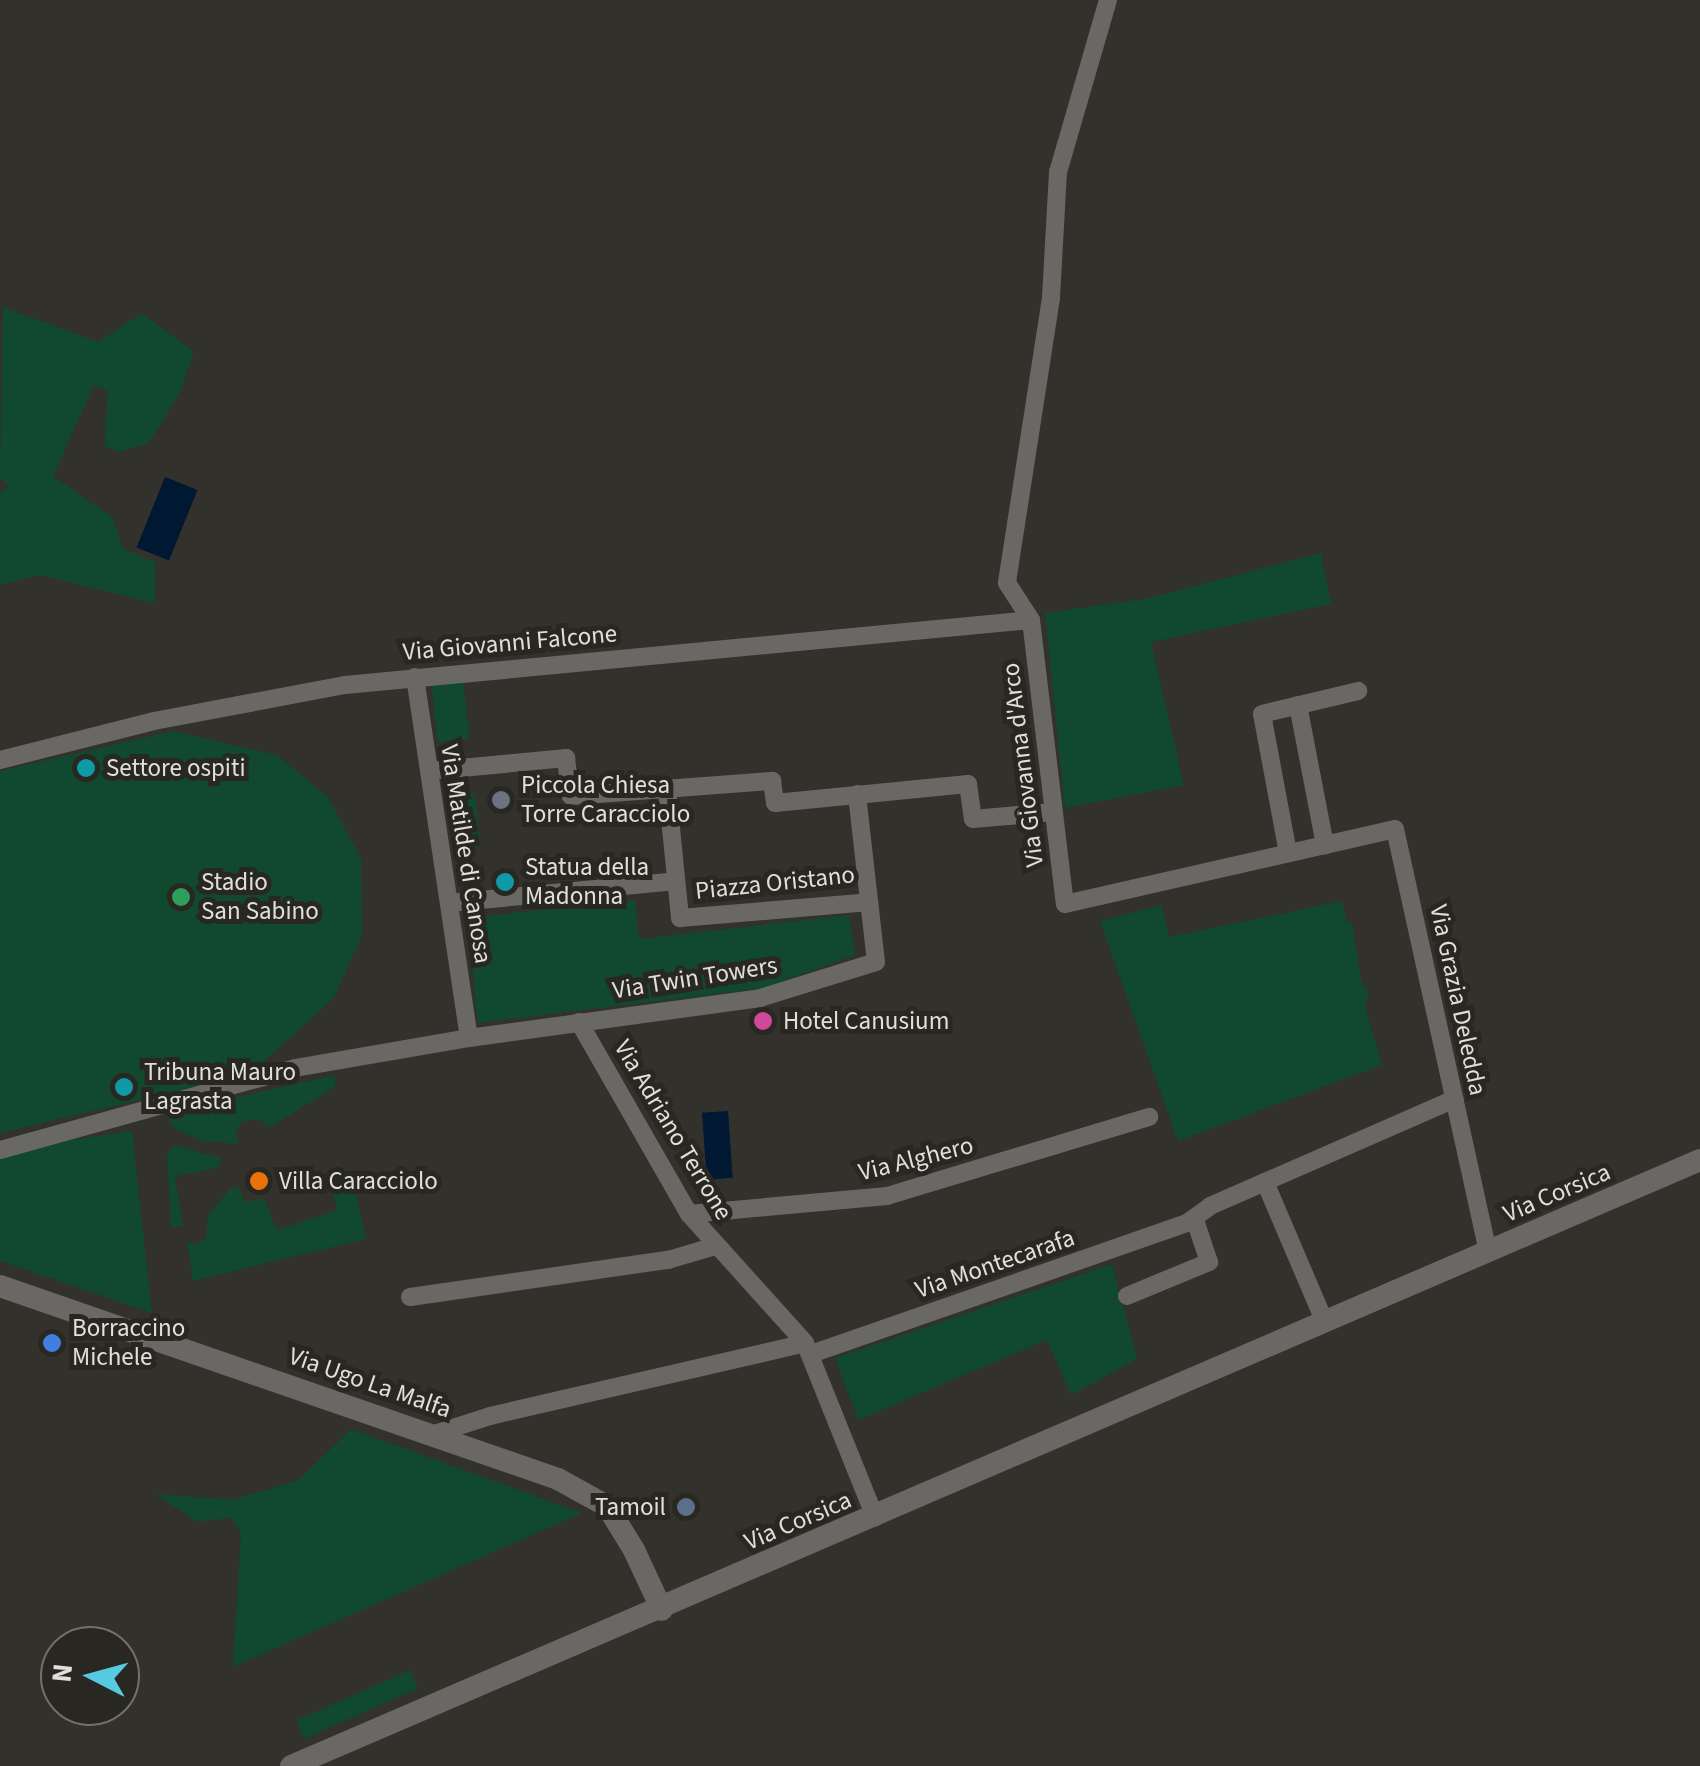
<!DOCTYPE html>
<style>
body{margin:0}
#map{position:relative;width:1700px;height:1766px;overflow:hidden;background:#33312b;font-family:"Source Sans 3",sans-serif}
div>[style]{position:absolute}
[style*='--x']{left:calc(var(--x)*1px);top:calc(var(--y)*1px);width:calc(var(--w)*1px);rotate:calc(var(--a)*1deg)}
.green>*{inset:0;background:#10492d;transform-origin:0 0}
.water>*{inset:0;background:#001832;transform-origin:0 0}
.minor>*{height:18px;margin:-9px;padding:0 9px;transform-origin:9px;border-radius:9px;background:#6a6865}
.tertiary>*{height:22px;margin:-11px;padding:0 11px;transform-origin:11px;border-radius:11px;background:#6a6865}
.dots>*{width:28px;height:28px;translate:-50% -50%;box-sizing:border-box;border:5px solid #292721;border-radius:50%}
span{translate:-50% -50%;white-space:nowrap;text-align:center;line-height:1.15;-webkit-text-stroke:10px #292721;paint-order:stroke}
.street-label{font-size:25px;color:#e0dfdb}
.poi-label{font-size:25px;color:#e0dfdb}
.left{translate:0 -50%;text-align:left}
.right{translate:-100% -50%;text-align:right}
.north{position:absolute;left:40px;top:1626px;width:100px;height:100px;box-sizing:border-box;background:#292721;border:2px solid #72716b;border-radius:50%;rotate:276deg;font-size:28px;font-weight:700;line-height:40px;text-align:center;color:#e0dfdb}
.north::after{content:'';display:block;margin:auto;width:35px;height:45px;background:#55cae0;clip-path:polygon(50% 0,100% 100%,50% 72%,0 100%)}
</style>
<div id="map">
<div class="green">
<i style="clip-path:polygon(3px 307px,98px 342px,142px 313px,194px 352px,179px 394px,149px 443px,119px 452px,104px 446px,108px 391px,94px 385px,53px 476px,113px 518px,122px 548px,155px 562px,155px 603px,40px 575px,0 585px,0 493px,10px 486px,0 478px)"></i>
<i style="clip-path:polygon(1321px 553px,1331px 604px,1151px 642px,1184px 785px,1065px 808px,1045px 613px,1145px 599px)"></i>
<i style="left:463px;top:678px;width:61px;height:32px;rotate:84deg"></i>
<i style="clip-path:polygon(173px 731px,277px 755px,328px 797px,361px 858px,362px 935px,334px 998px,250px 1074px,0 1133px,0 771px)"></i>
<i style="left:475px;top:793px;width:54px;height:27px;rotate:84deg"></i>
<i style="clip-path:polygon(635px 900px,639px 939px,849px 915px,855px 955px,763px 988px,478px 1023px,467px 918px)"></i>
<i style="clip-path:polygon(1342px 901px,1347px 923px,1352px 922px,1362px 986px,1366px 986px,1368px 996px,1365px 1006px,1382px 1065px,1178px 1141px,1100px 921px,1162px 905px,1169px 937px)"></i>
<i style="clip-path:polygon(335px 1075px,335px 1087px,270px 1127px,257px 1119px,242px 1122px,236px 1130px,238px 1144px,202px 1141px,176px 1130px,165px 1114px)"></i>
<i style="clip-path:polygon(132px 1131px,152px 1313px,0 1261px,0 1150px)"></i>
<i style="clip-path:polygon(174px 1145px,222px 1158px,217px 1168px,175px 1176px,183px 1226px,171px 1228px,167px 1154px)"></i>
<i style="clip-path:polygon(351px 1173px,366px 1239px,193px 1281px,187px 1241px,197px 1245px,206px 1238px,208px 1215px,229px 1190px,238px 1186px,245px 1202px,264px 1198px,277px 1230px,337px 1210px,331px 1179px)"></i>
<i style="clip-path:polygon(1112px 1264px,1137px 1359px,1071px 1395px,1047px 1340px,858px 1420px,835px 1358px)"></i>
<i style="clip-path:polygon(351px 1429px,582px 1513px,233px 1667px,241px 1532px,230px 1518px,198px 1522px,155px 1494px,232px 1500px,299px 1480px)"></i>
<i style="left:410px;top:1670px;width:20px;height:125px;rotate:66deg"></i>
</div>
<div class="water">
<i style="left:165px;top:477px;width:35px;height:76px;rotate:22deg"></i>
<i style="left:728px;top:1111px;width:67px;height:26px;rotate:86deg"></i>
</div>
<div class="minor">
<i style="--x:1108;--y:0;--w:179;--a:106.2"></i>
<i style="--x:1058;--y:172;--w:126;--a:93.2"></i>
<i style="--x:1051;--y:298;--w:288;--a:98.8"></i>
<i style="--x:1007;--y:583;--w:44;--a:57"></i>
<i style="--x:1031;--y:620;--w:286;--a:83.2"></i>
<i style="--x:1065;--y:904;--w:338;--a:-12.8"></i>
<i style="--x:1395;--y:829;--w:433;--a:77.6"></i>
<i style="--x:415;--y:677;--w:365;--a:81.5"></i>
<i style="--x:1298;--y:705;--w:143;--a:79.1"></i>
<i style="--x:0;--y:760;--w:159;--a:-14.2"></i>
<i style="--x:154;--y:721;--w:194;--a:-10.7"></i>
<i style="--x:345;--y:685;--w:689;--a:-5.41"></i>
<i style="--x:429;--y:771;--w:138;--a:-5.4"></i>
<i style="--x:566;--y:758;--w:38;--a:83"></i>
<i style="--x:571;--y:796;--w:202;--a:-4.3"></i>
<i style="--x:772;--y:781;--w:22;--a:82"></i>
<i style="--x:775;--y:803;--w:194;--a:-5.6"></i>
<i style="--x:968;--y:784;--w:35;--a:82"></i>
<i style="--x:973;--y:819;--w:81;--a:-4.9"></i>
<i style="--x:667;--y:789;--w:130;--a:84.2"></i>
<i style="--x:680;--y:918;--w:190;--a:-4.8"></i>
<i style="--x:1288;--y:853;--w:141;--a:-100.6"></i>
<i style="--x:1262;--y:714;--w:99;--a:-13.5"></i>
<i style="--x:449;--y:903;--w:228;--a:-5.5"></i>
<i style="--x:579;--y:1022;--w:221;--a:60.2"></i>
<i style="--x:689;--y:1214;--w:173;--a:48"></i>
<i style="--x:805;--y:1343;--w:188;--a:68.1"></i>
<i style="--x:0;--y:1150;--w:306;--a:-15.5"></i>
<i style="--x:295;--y:1068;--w:177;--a:-9.8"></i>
<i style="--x:469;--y:1038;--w:294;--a:-7.8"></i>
<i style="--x:760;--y:998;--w:121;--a:-17.2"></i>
<i style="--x:876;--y:962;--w:169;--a:-96.5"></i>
<i style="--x:1265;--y:1182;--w:153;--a:66.9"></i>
<i style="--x:689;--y:1214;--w:199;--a:-5.2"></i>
<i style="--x:887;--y:1196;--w:274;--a:-16.8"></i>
<i style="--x:1127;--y:1296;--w:89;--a:-22.5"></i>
<i style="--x:1209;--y:1262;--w:44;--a:-108.4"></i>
<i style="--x:410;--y:1297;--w:261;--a:-8.2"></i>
<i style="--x:668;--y:1260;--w:49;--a:-16.6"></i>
<i style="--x:811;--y:1354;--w:398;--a:-19.2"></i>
<i style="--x:1187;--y:1223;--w:29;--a:-36"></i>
<i style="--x:1210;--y:1206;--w:267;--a:-23.6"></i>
<i style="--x:434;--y:1434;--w:59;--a:-17.8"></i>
<i style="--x:490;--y:1416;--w:323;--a:-13"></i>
</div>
<div class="tertiary">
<i style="--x:0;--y:1286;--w:590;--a:19.08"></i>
<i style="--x:558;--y:1479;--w:56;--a:28.9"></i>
<i style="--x:607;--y:1506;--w:52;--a:58.5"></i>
<i style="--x:634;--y:1550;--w:66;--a:65"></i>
<i style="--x:291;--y:1766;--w:1534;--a:-23.27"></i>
</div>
<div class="dots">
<i style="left:86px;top:768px;background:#0f9aa8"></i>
<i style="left:501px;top:800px;background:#6b7280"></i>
<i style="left:505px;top:882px;background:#0f9aa8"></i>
<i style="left:181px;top:897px;background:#2e9e5b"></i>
<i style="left:763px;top:1021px;background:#d1479c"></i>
<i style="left:124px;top:1087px;background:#0f9aa8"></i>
<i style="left:259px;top:1181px;background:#e8710a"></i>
<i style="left:52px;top:1343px;background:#3f7fe0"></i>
<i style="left:686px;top:1507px;background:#5c6f8a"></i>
</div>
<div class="street-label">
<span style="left:510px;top:643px;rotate:-5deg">Via Giovanni Falcone</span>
<span style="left:1023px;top:765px;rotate:-97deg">Via Giovanna d'Arco</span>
<span style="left:466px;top:854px;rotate:81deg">Via Matilde di Canosa</span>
<span style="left:775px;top:883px;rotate:-6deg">Piazza Oristano</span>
<span style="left:695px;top:978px;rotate:-9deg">Via Twin Towers</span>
<span style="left:1458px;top:1000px;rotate:78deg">Via Grazia Deledda</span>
<span style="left:673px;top:1130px;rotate:59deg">Via Adriano Terrone</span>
<span style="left:916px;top:1159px;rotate:-14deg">Via Alghero</span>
<span style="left:1557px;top:1193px;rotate:-23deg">Via Corsica</span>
<span style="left:995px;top:1264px;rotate:-19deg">Via Montecarafa</span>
<span style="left:370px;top:1383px;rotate:19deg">Via Ugo La Malfa</span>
<span style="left:798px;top:1521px;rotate:-23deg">Via Corsica</span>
</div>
<div class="poi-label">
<span class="left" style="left:106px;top:768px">Settore ospiti</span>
<span class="left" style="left:521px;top:800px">Piccola Chiesa<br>Torre Caracciolo</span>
<span class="left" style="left:525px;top:882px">Statua della<br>Madonna</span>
<span class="left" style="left:201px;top:897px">Stadio<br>San Sabino</span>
<span class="left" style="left:783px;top:1021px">Hotel Canusium</span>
<span class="left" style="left:144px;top:1087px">Tribuna Mauro<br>Lagrasta</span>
<span class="left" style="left:279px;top:1181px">Villa Caracciolo</span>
<span class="left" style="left:72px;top:1343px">Borraccino<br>Michele</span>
<span class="right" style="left:666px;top:1507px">Tamoil</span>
</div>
<div class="north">N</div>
</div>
